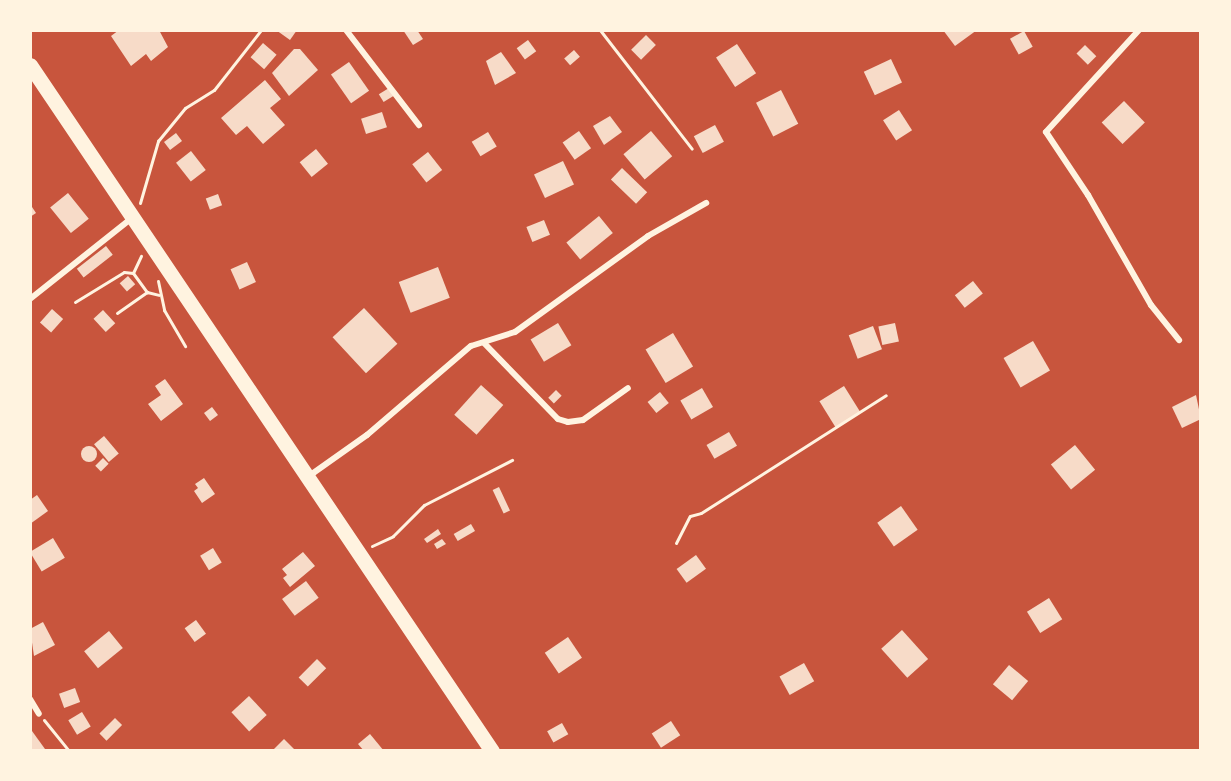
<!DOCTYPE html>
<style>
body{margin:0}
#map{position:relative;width:1231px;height:781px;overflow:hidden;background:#c8553d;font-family:"Alegreya Sans",sans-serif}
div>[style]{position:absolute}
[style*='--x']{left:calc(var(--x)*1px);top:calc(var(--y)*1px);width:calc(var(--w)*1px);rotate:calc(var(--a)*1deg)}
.building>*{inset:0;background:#f7dbc8;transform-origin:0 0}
.round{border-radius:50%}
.path>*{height:3px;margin:-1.5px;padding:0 1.5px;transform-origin:1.5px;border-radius:1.5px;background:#fff3e0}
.minor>*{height:6px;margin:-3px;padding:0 3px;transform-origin:3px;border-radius:3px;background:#fff3e0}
.trunk>*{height:15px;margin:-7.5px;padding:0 7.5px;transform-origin:7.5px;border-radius:7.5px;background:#fff3e0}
span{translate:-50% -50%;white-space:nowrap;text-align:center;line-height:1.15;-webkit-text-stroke:6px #fff3e0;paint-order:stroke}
.frame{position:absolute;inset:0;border:32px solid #fff3e0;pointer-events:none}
</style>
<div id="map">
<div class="building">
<i style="clip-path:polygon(119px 30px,159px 30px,168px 47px,151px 61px,146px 54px,131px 66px,111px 36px)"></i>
<i style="clip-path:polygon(276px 30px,297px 30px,290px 40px)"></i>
<i style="clip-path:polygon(403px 30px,417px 30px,423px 39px,413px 45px)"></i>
<i style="clip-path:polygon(943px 30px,977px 30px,955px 46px)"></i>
<i style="left:1024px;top:31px;width:18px;height:16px;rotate:61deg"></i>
<i style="left:646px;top:35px;width:14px;height:21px;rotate:45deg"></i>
<i style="left:528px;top:40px;width:14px;height:14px;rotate:54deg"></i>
<i style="left:263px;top:43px;width:18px;height:19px;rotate:41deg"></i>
<i style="left:737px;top:44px;width:35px;height:25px;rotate:57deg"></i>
<i style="left:1085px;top:45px;width:16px;height:12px;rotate:45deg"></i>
<i style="clip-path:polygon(294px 49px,300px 49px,318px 70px,289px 96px,272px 73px)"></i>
<i style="left:574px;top:50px;width:9px;height:13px;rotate:49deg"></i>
<i style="clip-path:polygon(501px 52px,516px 73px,495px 85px,486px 61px)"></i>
<i style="left:891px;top:59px;width:26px;height:30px;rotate:65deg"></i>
<i style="left:349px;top:62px;width:35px;height:22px;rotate:55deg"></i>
<i style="clip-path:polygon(265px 80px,281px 99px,270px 108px,285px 125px,263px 144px,247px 126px,236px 135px,221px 118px)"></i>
<i style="left:389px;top:88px;width:9px;height:12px;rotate:58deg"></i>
<i style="left:781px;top:90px;width:38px;height:28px;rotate:63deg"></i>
<i style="left:1124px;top:101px;width:30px;height:31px;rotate:46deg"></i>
<i style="left:899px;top:110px;width:24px;height:19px;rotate:57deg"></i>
<i style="left:382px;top:112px;width:16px;height:22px;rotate:72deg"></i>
<i style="clip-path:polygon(610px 116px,622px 132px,604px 145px,593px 126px)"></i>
<i style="left:715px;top:125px;width:19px;height:24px;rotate:62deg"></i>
<i style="left:579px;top:131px;width:21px;height:20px;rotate:55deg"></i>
<i style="left:651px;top:131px;width:33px;height:36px;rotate:50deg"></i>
<i style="left:488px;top:132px;width:17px;height:19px;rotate:59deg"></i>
<i style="left:176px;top:133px;width:10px;height:15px;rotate:53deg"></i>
<i style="left:316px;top:149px;width:19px;height:21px;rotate:51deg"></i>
<i style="left:191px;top:151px;width:24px;height:19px;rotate:52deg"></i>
<i style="left:428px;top:152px;width:23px;height:20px;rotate:52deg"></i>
<i style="left:563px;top:161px;width:26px;height:32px;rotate:65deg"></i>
<i style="left:622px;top:168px;width:35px;height:16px;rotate:44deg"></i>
<i style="left:68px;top:193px;width:33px;height:23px;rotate:51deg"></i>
<i style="left:218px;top:194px;width:12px;height:13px;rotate:70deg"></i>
<i style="clip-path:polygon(30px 204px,36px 213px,30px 217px)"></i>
<i style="left:599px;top:216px;width:22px;height:42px;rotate:51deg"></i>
<i style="left:544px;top:220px;width:16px;height:19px;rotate:68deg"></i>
<i style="left:106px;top:246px;width:11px;height:37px;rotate:52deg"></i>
<i style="left:247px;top:262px;width:22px;height:18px;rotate:66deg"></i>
<i style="left:438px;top:267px;width:33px;height:42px;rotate:69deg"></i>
<i style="left:128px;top:276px;width:11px;height:11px;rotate:49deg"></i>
<i style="left:973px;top:281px;width:16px;height:23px;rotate:52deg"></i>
<i style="left:364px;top:308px;width:49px;height:43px;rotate:47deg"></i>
<i style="left:52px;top:309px;width:15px;height:18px;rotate:42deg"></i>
<i style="left:103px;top:310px;width:18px;height:13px;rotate:47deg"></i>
<i style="left:558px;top:323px;width:26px;height:32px;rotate:59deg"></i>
<i style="left:895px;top:323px;width:19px;height:17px;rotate:78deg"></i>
<i style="left:873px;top:326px;width:25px;height:26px;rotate:69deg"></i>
<i style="left:673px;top:333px;width:39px;height:32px;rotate:59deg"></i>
<i style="left:1033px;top:341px;width:34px;height:34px;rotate:60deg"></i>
<i style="clip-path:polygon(165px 379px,183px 404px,161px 421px,148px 404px,161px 395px,155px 386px)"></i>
<i style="left:481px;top:385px;width:30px;height:40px;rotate:42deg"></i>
<i style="left:844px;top:386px;width:31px;height:29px;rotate:58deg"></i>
<i style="left:702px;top:388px;width:22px;height:25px;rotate:60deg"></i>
<i style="left:556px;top:390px;width:8px;height:11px;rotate:45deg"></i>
<i style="left:660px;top:392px;width:14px;height:16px;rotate:51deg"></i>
<i style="clip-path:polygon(1196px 395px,1201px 419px,1182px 428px,1172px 407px)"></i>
<i style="left:212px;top:407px;width:10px;height:10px;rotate:53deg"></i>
<i style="left:729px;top:432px;width:16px;height:26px;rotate:60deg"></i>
<i style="left:104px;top:436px;width:23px;height:13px;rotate:50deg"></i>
<i style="left:1075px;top:445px;width:32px;height:31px;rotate:51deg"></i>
<i class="round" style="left:81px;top:446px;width:16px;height:16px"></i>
<i style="left:103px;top:458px;width:8px;height:11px;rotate:45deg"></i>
<i style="clip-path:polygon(204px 478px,215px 494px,202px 503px,194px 491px,198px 488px,195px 484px)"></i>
<i style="left:499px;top:487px;width:26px;height:7px;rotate:65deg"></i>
<i style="clip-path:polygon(37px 495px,48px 511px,30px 524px,30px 500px)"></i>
<i style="left:901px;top:506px;width:29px;height:29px;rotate:55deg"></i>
<i style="left:471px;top:524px;width:8px;height:20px;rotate:60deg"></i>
<i style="clip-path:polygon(438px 529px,441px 534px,427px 543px,424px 539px)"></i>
<i style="left:53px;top:538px;width:23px;height:27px;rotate:59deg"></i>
<i style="clip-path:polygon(442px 539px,446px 544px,437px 549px,434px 544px)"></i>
<i style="left:213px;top:548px;width:17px;height:15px;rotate:59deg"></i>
<i style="clip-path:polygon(303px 552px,315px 566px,290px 587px,283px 578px,287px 575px,282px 569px)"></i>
<i style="left:696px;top:555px;width:17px;height:24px;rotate:54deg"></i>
<i style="left:306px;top:581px;width:21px;height:30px;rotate:53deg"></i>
<i style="left:1049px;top:598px;width:25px;height:26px;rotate:58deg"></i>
<i style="left:196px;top:620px;width:17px;height:14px;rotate:54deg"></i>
<i style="clip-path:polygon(43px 622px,55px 645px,34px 656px,30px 629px)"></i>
<i style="left:902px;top:630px;width:39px;height:28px;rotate:48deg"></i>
<i style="left:109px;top:631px;width:22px;height:32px;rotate:51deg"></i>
<i style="left:568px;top:637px;width:25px;height:28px;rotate:56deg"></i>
<i style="left:317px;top:659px;width:13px;height:26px;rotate:45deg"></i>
<i style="left:804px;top:663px;width:21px;height:28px;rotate:61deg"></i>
<i style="left:1009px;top:665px;width:25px;height:25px;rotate:40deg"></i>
<i style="left:75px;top:688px;width:15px;height:17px;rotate:70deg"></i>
<i style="left:249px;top:696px;width:26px;height:24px;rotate:47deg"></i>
<i style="left:82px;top:712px;width:17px;height:16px;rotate:59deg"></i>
<i style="left:115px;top:718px;width:10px;height:22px;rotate:45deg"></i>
<i style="left:671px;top:721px;width:17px;height:23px;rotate:57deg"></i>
<i style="left:562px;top:723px;width:13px;height:17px;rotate:61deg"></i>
<i style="clip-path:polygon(32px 731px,45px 749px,43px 751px,30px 751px)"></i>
<i style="clip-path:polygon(370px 734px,384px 751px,364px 751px,358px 744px)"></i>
<i style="clip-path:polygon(284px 739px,296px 751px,272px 751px)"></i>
</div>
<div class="path">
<i style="--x:600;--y:30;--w:150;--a:52.3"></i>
<i style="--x:140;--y:203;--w:65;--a:-73.8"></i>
<i style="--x:158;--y:141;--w:43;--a:-50.7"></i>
<i style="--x:185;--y:108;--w:34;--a:-32"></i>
<i style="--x:214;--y:90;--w:76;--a:-51.9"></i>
<i style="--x:133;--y:273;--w:19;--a:-65"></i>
<i style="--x:158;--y:281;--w:30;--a:78"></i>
<i style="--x:164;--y:310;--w:42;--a:59.7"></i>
<i style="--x:75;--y:302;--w:57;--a:-31.5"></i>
<i style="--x:124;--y:272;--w:9;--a:6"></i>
<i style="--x:133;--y:273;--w:24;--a:54"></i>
<i style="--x:117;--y:313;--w:37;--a:-35"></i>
<i style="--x:147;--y:292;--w:12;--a:14"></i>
<i style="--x:676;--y:543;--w:30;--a:-63"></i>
<i style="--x:690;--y:516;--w:11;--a:-15"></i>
<i style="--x:701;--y:513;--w:219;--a:-32.5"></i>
<i style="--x:372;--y:546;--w:23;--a:-25"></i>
<i style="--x:393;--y:536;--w:44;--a:-45"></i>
<i style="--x:424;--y:505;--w:99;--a:-27.1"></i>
<i style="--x:44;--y:720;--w:40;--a:51"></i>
<i style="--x:239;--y:751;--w:11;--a:0"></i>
</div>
<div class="minor">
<i style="--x:346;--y:30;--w:120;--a:52.5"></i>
<i style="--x:1139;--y:30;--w:138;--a:132.4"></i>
<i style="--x:1046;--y:132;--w:76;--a:56.3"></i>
<i style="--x:1088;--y:195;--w:127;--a:60.2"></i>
<i style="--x:1151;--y:305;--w:45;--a:51.3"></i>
<i style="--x:30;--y:299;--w:130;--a:-38.5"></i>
<i style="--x:484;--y:343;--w:106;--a:45.8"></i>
<i style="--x:558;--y:419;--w:10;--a:17"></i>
<i style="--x:568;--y:422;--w:15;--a:-8"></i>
<i style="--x:583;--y:420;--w:55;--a:-35.4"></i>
<i style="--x:309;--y:476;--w:71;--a:-35.3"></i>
<i style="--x:367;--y:435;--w:137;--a:-40.6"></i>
<i style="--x:471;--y:346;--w:46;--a:-17.7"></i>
<i style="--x:515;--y:332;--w:164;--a:-35.8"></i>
<i style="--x:648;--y:236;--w:67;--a:-29.6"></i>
<i style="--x:30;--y:699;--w:17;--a:59"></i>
</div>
<div class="trunk">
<i style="--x:30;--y:65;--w:827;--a:56.04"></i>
</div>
<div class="frame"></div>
</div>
